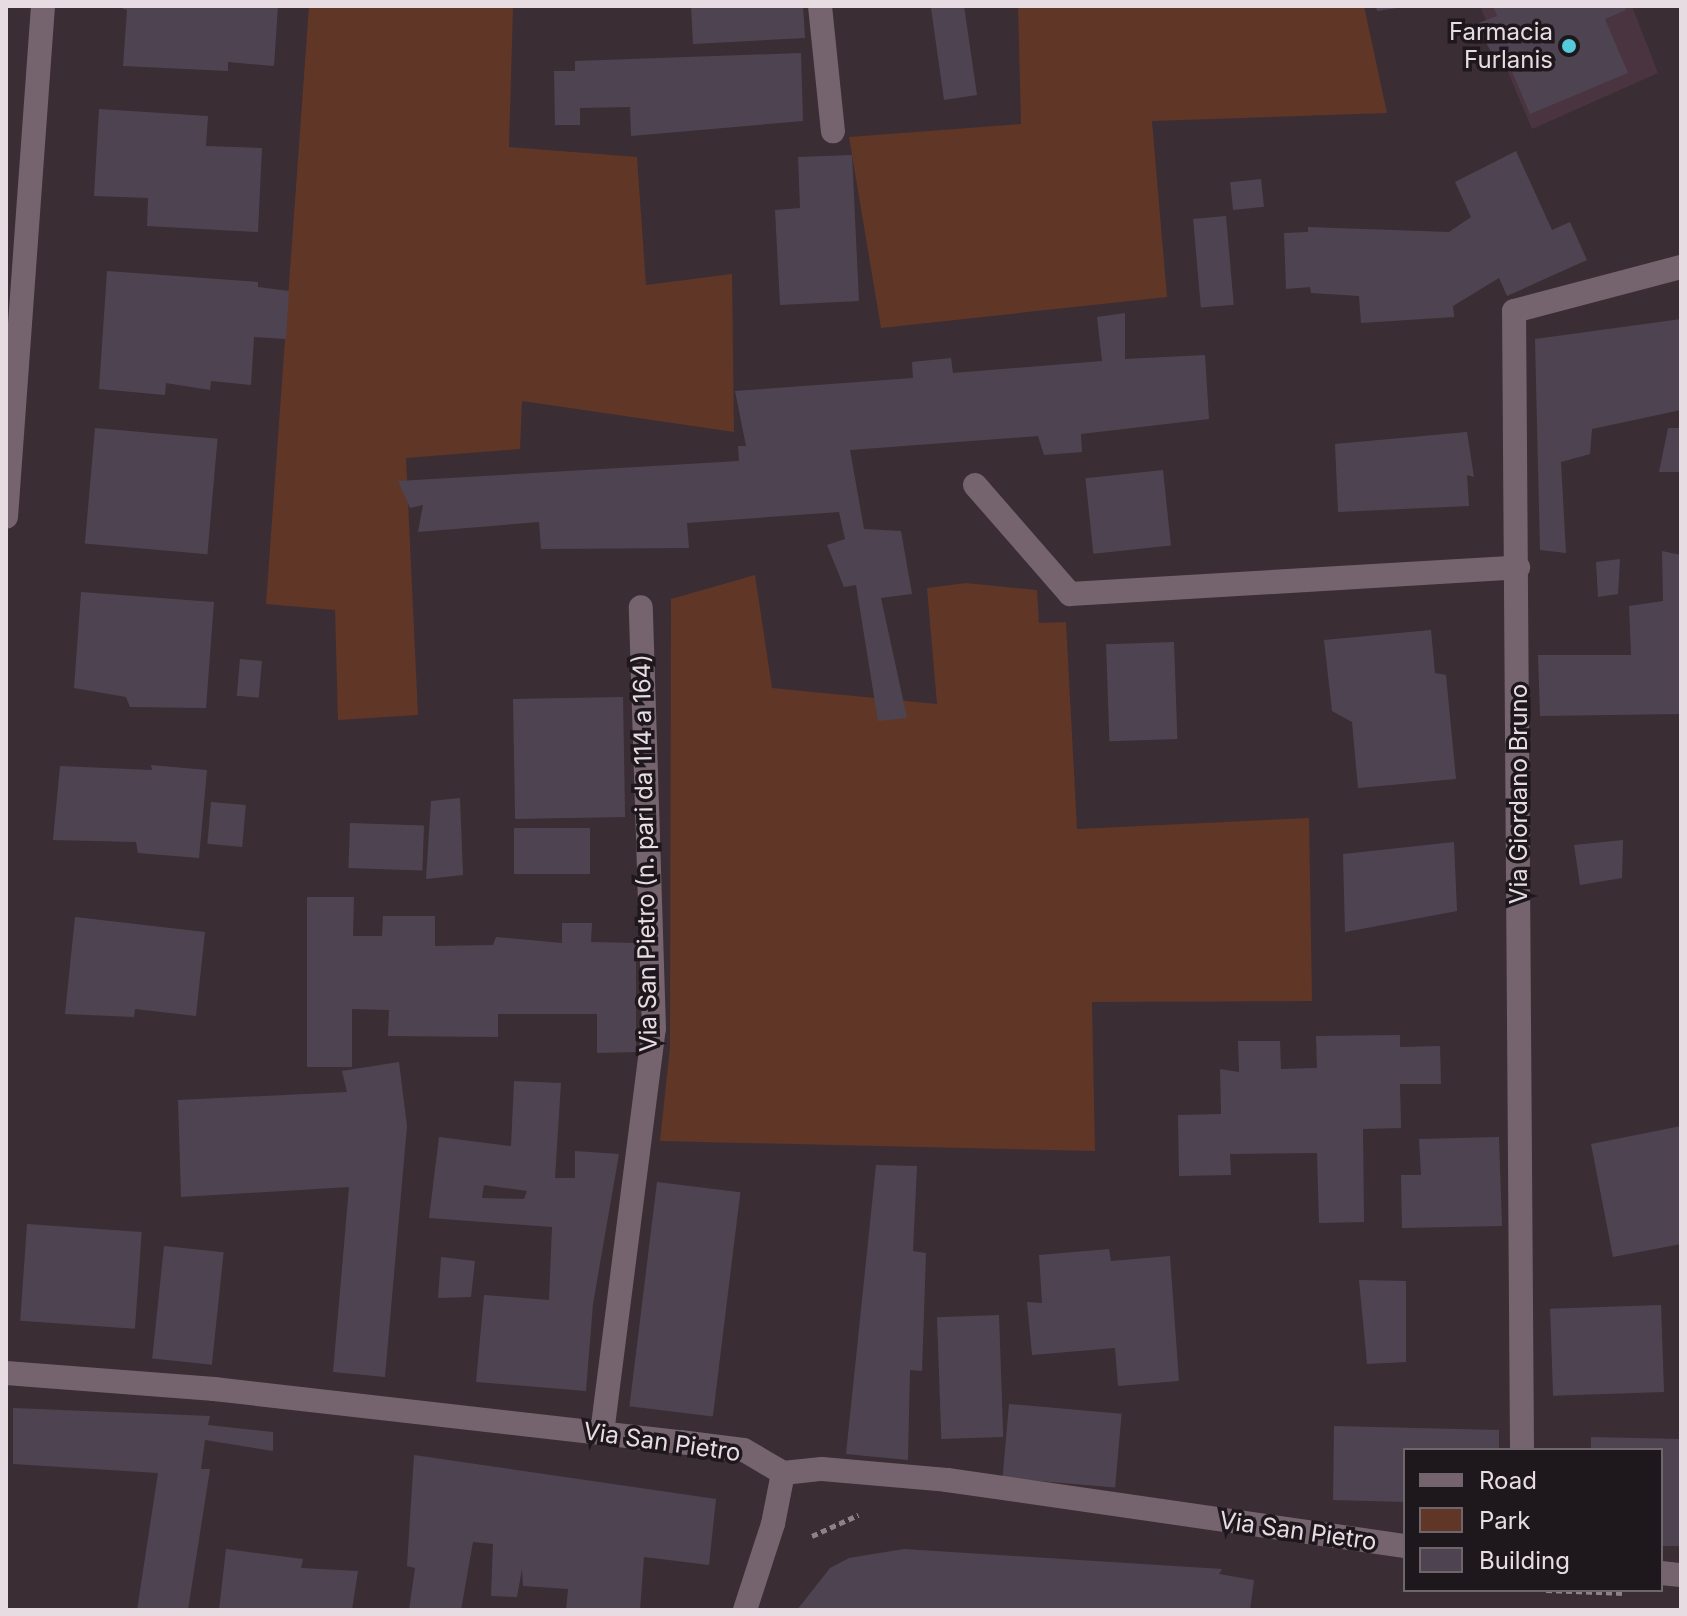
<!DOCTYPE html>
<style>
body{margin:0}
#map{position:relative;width:1687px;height:1616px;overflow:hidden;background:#3b2d34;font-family:Inter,sans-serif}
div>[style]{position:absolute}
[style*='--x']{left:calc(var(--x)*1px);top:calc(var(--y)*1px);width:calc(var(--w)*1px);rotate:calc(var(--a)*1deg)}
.built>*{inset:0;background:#49343f}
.green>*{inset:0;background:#603627}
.building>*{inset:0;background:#4e4451;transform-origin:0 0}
.path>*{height:5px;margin-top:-2.5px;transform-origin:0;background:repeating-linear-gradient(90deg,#8e8288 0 6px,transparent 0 10px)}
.lane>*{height:24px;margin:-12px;padding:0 12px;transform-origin:12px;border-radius:12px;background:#75646d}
.street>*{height:24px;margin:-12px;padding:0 12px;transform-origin:12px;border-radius:12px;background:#75646d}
.secondary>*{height:24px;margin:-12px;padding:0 12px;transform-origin:12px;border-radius:12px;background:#75646d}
.dots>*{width:22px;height:22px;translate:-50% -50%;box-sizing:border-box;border:4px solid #1e171b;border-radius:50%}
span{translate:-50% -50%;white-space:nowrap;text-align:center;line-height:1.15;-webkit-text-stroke:7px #1e171b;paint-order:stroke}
.poi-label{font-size:24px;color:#e6dce1}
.right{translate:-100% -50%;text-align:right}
.street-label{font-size:24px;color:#e6dce1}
.frame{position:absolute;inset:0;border:8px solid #e6dce1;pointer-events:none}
.legend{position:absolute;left:1403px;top:1448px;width:260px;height:144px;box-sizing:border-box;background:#1e171b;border:2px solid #6e666a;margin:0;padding:10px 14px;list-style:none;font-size:24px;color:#e6dce1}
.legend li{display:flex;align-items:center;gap:16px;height:40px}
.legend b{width:40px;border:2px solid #6e666a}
</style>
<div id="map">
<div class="built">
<i style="clip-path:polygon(1480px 6px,1632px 6px,1658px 73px,1532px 129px)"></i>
</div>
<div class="green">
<i style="clip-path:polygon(309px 6px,513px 6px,509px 147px,637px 157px,646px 285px,732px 274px,734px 432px,522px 401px,520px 449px,406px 458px,418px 715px,338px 720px,335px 610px,266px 604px)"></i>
<i style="clip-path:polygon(1018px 6px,1364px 6px,1387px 113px,1152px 121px,1167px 297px,881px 328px,849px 137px,1021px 124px)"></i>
<i style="clip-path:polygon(755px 575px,772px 688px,937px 704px,927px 588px,966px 583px,1037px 590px,1039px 623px,1066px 622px,1077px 829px,1309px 818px,1312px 1001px,1092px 1002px,1095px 1151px,660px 1141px,670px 1047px,671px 599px)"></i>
</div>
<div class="building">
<i style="clip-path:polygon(116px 6px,278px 6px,274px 66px,228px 62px,228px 71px,123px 66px,127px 10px)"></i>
<i style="clip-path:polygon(691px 6px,803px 6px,805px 38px,693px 44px)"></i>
<i style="clip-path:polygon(921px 6px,964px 6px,977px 95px,944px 100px,931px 8px)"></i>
<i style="clip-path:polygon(1376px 6px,1397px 6px,1397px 8px,1377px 11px)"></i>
<i style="clip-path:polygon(1493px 6px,1624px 6px,1626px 10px,1605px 19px,1628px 73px,1530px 114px,1505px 55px,1495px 59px,1476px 24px,1497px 16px)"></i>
<i style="clip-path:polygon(801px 53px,803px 121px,631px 136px,630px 107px,580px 108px,580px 125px,555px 125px,554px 71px,575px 71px,575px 61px)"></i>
<i style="clip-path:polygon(99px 109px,208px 116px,206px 146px,262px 148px,258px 232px,147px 226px,148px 198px,94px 196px)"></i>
<i style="clip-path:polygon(1516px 151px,1552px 230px,1570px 222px,1587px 260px,1507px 296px,1499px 278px,1453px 306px,1454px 317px,1361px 323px,1359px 296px,1311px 293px,1310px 287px,1286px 289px,1284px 233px,1308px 232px,1308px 227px,1449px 232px,1471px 217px,1455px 182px)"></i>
<i style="clip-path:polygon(852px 155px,859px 301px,780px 305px,775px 210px,800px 208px,798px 157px)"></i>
<i style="left:1261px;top:179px;width:28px;height:31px;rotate:84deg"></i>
<i style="left:1226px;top:216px;width:89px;height:33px;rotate:85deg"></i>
<i style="clip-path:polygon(107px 271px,258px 282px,258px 287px,289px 291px,286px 339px,254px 337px,251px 385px,211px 381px,210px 390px,166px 383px,165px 395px,99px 389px)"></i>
<i style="clip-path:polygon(1125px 313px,1125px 359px,1205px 355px,1209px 419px,1081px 434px,1082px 452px,1044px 455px,1038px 436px,850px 450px,864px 529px,901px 531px,912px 594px,881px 598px,907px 718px,878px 721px,856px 585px,844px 587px,827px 545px,845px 539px,839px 512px,687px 523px,689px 548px,541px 549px,539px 522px,418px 532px,423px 505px,410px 508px,398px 481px,739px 461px,738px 446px,746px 446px,735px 391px,913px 378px,912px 362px,951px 358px,953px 373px,1102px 361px,1097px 317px)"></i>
<i style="clip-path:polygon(1681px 319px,1681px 410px,1592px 429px,1590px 454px,1561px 462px,1566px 553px,1540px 550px,1535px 339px)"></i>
<i style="left:95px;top:428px;width:123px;height:116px;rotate:5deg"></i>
<i style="clip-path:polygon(1668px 428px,1681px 428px,1681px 472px,1659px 472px)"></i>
<i style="clip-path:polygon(1467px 432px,1474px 477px,1467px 475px,1469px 506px,1338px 512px,1335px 444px)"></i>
<i style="left:1163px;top:470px;width:76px;height:78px;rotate:84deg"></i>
<i style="clip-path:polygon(1662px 551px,1681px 555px,1681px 714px,1540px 716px,1538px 655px,1631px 655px,1629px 606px,1663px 601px)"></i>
<i style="clip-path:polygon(1620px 559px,1618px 594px,1598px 597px,1596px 562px)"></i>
<i style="clip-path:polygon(81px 592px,214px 602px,206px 708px,130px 707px,126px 697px,74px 688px)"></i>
<i style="clip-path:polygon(1431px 630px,1435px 673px,1446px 675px,1456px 779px,1358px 788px,1352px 722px,1332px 711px,1324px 640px)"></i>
<i style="left:1174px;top:642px;width:97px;height:68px;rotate:88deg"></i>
<i style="left:240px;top:659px;width:22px;height:37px;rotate:5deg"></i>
<i style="left:623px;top:697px;width:120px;height:110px;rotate:89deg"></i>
<i style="clip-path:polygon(151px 765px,207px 770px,199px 858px,138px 853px,136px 842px,53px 840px,60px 766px,152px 770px)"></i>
<i style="clip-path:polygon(460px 798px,463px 875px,426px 879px,431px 801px)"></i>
<i style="left:211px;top:802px;width:35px;height:42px;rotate:5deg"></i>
<i style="left:350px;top:823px;width:74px;height:45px;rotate:2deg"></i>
<i style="left:514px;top:828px;width:76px;height:46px"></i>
<i style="clip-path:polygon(1623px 840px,1622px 878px,1580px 885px,1574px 845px)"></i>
<i style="clip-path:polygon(1454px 842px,1457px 911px,1345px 932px,1343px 854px)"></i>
<i style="clip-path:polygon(307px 897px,354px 897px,353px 936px,382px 936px,383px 916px,435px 916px,435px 946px,493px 945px,496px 937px,562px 943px,562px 923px,592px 923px,591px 942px,636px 943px,636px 1052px,597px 1053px,597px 1014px,498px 1014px,498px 1037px,388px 1036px,389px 1010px,352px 1009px,352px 1067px,307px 1067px)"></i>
<i style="clip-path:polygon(75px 917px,205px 932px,196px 1016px,135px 1009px,134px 1017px,65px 1014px)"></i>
<i style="clip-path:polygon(1400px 1035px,1400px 1047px,1440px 1046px,1441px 1084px,1400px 1084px,1401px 1128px,1363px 1129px,1364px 1222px,1319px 1223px,1317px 1153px,1230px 1154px,1231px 1175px,1179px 1176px,1178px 1115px,1221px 1114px,1220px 1069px,1239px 1072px,1238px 1041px,1280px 1041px,1281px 1069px,1317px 1068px,1316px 1036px)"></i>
<i style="clip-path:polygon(399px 1062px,407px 1126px,385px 1377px,333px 1372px,349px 1187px,181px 1197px,178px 1100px,347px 1092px,342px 1071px)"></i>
<i style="clip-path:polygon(evenodd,514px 1081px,561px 1083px,555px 1178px,575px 1178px,575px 1151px,619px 1154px,593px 1304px,586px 1391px,476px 1382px,484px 1295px,549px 1300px,552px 1227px,429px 1218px,439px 1137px,511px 1146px,514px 1081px,484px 1185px,527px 1191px,524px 1199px,482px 1198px,484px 1185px)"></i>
<i style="clip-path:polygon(1681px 1126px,1681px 1244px,1613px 1257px,1591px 1144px)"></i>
<i style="clip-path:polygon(1499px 1137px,1502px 1226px,1402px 1228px,1401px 1175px,1421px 1175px,1419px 1139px)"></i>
<i style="clip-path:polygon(876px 1165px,917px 1166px,913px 1251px,926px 1253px,922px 1371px,910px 1370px,908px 1460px,846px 1454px)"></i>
<i style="left:657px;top:1182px;width:84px;height:226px;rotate:7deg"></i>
<i style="left:27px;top:1224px;width:115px;height:97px;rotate:4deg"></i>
<i style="left:164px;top:1246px;width:60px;height:113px;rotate:6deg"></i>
<i style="clip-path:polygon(1109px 1249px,1111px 1261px,1170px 1256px,1179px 1381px,1118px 1386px,1115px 1348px,1032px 1355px,1027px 1302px,1042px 1303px,1039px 1255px)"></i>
<i style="clip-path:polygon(441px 1257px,475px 1261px,471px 1297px,438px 1298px)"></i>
<i style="clip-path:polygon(1359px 1280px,1406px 1281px,1406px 1362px,1367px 1364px)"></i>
<i style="left:1661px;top:1305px;width:87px;height:111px;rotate:88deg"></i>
<i style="left:999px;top:1315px;width:122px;height:62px;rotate:88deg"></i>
<i style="left:1009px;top:1404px;width:113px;height:74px;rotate:5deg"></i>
<i style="clip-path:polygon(13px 1408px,210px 1416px,208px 1425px,273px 1432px,273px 1451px,205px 1440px,201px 1469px,210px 1469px,188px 1610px,137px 1610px,158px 1473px,13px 1464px)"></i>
<i style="clip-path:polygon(1334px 1426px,1499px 1430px,1499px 1450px,1405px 1450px,1405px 1502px,1333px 1500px)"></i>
<i style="clip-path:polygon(1591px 1437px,1681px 1439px,1681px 1546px,1661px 1546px,1661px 1450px,1591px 1450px)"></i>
<i style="clip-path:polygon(414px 1455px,716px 1499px,709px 1565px,644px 1557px,640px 1610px,566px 1610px,568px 1589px,523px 1586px,522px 1569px,517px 1597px,491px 1596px,493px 1544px,473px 1542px,461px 1610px,409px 1610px,415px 1568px,407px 1566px)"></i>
<i style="clip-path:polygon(226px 1549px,303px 1559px,301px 1568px,358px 1571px,352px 1610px,219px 1610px)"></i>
<i style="clip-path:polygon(904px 1549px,1222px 1569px,1219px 1574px,1254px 1580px,1250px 1610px,797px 1610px,830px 1568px,849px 1558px)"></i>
</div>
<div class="path">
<i style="--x:812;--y:1536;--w:51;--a:-24.5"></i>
<i style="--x:1546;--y:1590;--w:79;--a:2.2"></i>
</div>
<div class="lane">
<i style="--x:820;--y:6;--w:126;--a:84.1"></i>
<i style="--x:975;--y:485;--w:145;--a:48.9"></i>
<i style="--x:602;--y:1433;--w:407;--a:-82.7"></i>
<i style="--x:654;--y:1029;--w:422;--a:-91.8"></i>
</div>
<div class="street">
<i style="--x:6;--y:517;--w:512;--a:-85.86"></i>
<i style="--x:1070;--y:594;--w:449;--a:-3.4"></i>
<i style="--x:1522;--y:1450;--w:1139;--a:-90.4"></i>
<i style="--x:1514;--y:311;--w:173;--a:-14.8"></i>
</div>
<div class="secondary">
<i style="--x:6;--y:1373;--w:209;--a:4.4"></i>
<i style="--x:214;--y:1389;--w:469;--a:6.5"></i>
<i style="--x:680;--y:1442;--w:64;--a:7.1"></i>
<i style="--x:744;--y:1450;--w:45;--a:30.5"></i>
<i style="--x:783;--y:1473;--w:39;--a:-6"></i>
<i style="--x:822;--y:1469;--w:125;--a:5"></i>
<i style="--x:947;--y:1480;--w:463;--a:8.2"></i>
<i style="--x:1661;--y:1573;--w:20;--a:6"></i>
<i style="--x:745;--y:1610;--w:90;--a:-72"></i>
<i style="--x:773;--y:1524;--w:52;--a:-78.9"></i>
</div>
<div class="dots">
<i style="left:1569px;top:46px;background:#53cbdb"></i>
</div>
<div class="poi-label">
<span class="right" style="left:1553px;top:46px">Farmacia<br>Furlanis</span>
</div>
<div class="street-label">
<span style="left:1519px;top:794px;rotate:-90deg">Via Giordano Bruno</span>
<span style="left:645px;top:853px;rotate:-91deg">Via San Pietro (n. pari da 114 a 164)</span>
<span style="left:662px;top:1442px;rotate:8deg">Via San Pietro</span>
<span style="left:1298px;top:1531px;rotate:8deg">Via San Pietro</span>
</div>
<div class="frame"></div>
<ul class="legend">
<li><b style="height:10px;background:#75646d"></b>Road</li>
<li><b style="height:22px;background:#603627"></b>Park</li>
<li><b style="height:22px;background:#4e4451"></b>Building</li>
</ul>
</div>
